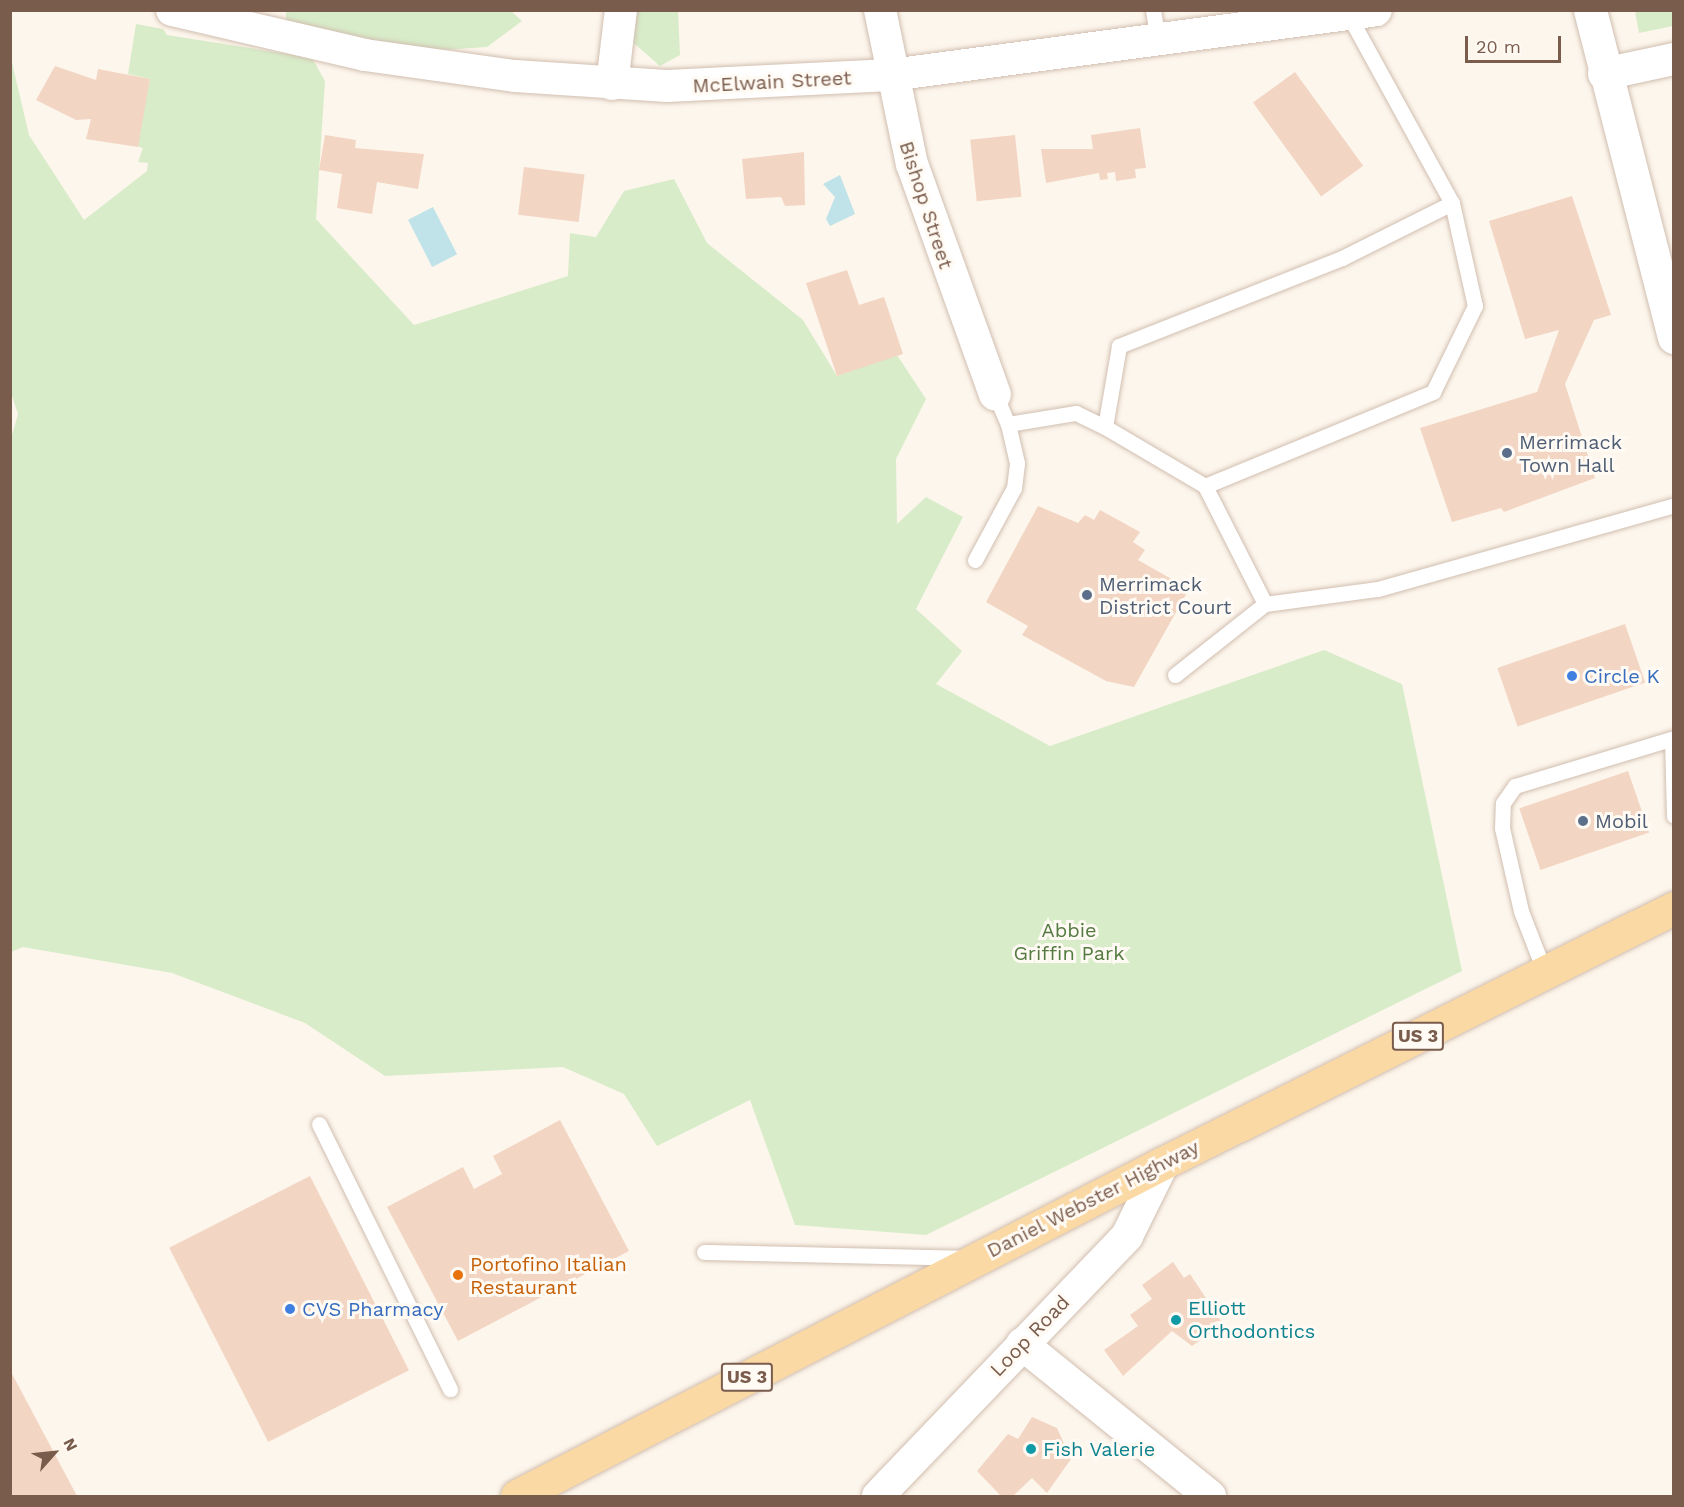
<!DOCTYPE html>
<style>
body{margin:0}
#map{position:relative;width:1684px;height:1507px;overflow:hidden;background:#fdf6ec;font-family:"Work Sans",sans-serif}
div>[style]{position:absolute}
[style*='--x']{left:calc(var(--x)*1px);top:calc(var(--y)*1px);width:calc(var(--w)*1px);rotate:calc(var(--a)*1deg)}
.green>*{inset:0;background:#d8ecc9}
.water>*{inset:0;background:#bfe3e8;transform-origin:0 0}
.building>*{inset:0;background:#f3d5c3;transform-origin:0 0}
.roads{filter:drop-shadow(0 0 2px #d1beb0) drop-shadow(0 0 2px #d1beb0)}
.service>*{height:15px;margin:-7.5px;padding:0 7.5px;transform-origin:7.5px;border-radius:7.5px;background:#fff}
.minor>*{height:32px;margin:-16px;padding:0 16px;transform-origin:16px;border-radius:16px;background:#fff}
.tertiary>*{height:33px;margin:-16.5px;padding:0 16.5px;transform-origin:16.5px;border-radius:16.5px;background:#fff}
.primary>*{height:33px;margin:-16.5px;padding:0 16.5px;transform-origin:16.5px;border-radius:16.5px;background:#fbd9a5}
.dots>*{width:16px;height:16px;translate:-50% -50%;box-sizing:border-box;border:3px solid #fffaf3;border-radius:50%}
span{translate:-50% -50%;white-space:nowrap;text-align:center;line-height:1.15;-webkit-text-stroke:6px #fffaf3;paint-order:stroke}
.shield-label span{padding:2px 4px;background:#fffaf3;border:2px solid;border-radius:4px;-webkit-text-stroke-width:0}
.shield-label{font-size:18px;color:#7a5c4d;font-weight:700}
.street-label{font-size:20px;color:#7a5c4d}
.service-label{font-size:20px;color:#4e5e75}
.left{translate:0 -50%;text-align:left}
.shop-label{font-size:20px;color:#366cbe}
.park-label{font-size:20px;color:#537a41}
.food-label{font-size:20px;color:#c56008}
.culture-label{font-size:20px;color:#0d838f}
.frame{position:absolute;inset:0;border:12px solid #7a5c4d;pointer-events:none}
.north{position:absolute;left:24px;top:1423px;width:60px;height:60px;-webkit-text-stroke:4px #fffaf3;paint-order:stroke;rotate:63deg;font-size:16px;font-weight:700;line-height:24px;text-align:center;color:#7a5c4d}
.north::after{content:'';display:block;margin:auto;width:21px;height:27px;background:#7a5c4d;clip-path:polygon(50% 0,100% 100%,50% 72%,0 100%)}
.scale{position:absolute;left:1465px;top:36px;width:96px;height:27px;box-sizing:border-box;border:3px solid #7a5c4d;border-top:0;padding-left:8px;font-size:18px;line-height:21px;white-space:nowrap;color:#7a5c4d;-webkit-text-stroke:4px #fffaf3;paint-order:stroke}
</style>
<div id="map">
<div class="green">
<i style="clip-path:polygon(510px 10px,522px 21px,487px 47px,365px 55px,286px 37px,286px 11px)"></i>
<i style="clip-path:polygon(621px 11px,678px 11px,680px 55px,660px 66px,620px 31px)"></i>
<i style="clip-path:polygon(1635px 11px,1673px 11px,1673px 26px,1639px 33px)"></i>
<i style="clip-path:polygon(136px 24px,163px 29px,167px 35px,312px 58px,325px 81px,316px 219px,414px 325px,568px 276px,570px 233px,596px 237px,624px 191px,674px 179px,707px 243px,803px 320px,837px 376px,897px 355px,926px 399px,896px 459px,897px 524px,926px 497px,963px 517px,916px 609px,962px 651px,936px 684px,1050px 746px,1324px 650px,1402px 684px,1462px 971px,926px 1235px,795px 1225px,750px 1100px,657px 1146px,624px 1094px,563px 1067px,385px 1076px,305px 1023px,172px 973px,23px 947px,11px 952px,10px 442px,18px 414px,10px 390px,10px 54px,29px 135px,84px 220px,147px 171px,148px 163px,138px 162px,143px 148px,136px 146px,150px 79px,128px 74px)"></i>
</div>
<div class="water">
<i style="clip-path:polygon(840px 175px,855px 214px,830px 226px,826px 219px,835px 197px,823px 184px)"></i>
<i style="left:433px;top:207px;width:53px;height:28px;rotate:63deg"></i>
</div>
<div class="building">
<i style="clip-path:polygon(55px 66px,96px 80px,98px 69px,150px 79px,138px 147px,86px 139px,91px 119px,76px 120px,36px 100px)"></i>
<i style="left:1295px;top:72px;width:116px;height:52px;rotate:54deg"></i>
<i style="clip-path:polygon(1140px 128px,1146px 168px,1135px 169px,1136px 178px,1116px 181px,1115px 172px,1107px 173px,1108px 179px,1100px 180px,1099px 173px,1046px 183px,1041px 149px,1093px 149px,1091px 135px)"></i>
<i style="clip-path:polygon(325px 135px,356px 140px,355px 148px,424px 154px,418px 189px,377px 182px,372px 214px,337px 208px,342px 174px,319px 170px)"></i>
<i style="left:1015px;top:135px;width:62px;height:45px;rotate:84deg"></i>
<i style="clip-path:polygon(804px 152px,805px 205px,785px 206px,781px 197px,746px 199px,742px 159px)"></i>
<i style="left:524px;top:167px;width:61px;height:48px;rotate:7deg"></i>
<i style="clip-path:polygon(1572px 196px,1611px 315px,1594px 320px,1565px 384px,1595px 478px,1504px 512px,1501px 508px,1452px 522px,1420px 428px,1537px 392px,1559px 330px,1525px 339px,1489px 221px)"></i>
<i style="clip-path:polygon(847px 270px,859px 305px,884px 297px,903px 354px,837px 376px,806px 283px)"></i>
<i style="clip-path:polygon(1038px 506px,1078px 523px,1085px 515px,1094px 520px,1100px 510px,1140px 532px,1133px 542px,1145px 550px,1138px 560px,1189px 589px,1134px 687px,1106px 681px,1022px 635px,1028px 626px,986px 602px)"></i>
<i style="left:1625px;top:624px;width:62px;height:135px;rotate:71deg"></i>
<i style="left:1628px;top:771px;width:65px;height:115px;rotate:71deg"></i>
<i style="clip-path:polygon(560px 1120px,629px 1251px,458px 1341px,387px 1207px,463px 1167px,474px 1189px,502px 1174px,493px 1156px)"></i>
<i style="left:310px;top:1176px;width:218px;height:158px;rotate:63deg"></i>
<i style="clip-path:polygon(1173px 1262px,1184px 1278px,1190px 1274px,1223px 1324px,1192px 1346px,1172px 1331px,1123px 1376px,1104px 1350px,1138px 1326px,1130px 1315px,1152px 1299px,1142px 1285px)"></i>
<i style="clip-path:polygon(10px 1370px,77px 1496px,10px 1496px)"></i>
<i style="clip-path:polygon(1032px 1417px,1057px 1428px,1071px 1459px,1047px 1493px,1032px 1478px,1013px 1496px,1001px 1496px,977px 1471px,1008px 1434px,1018px 1439px)"></i>
</div>
<div class="roads">
<div class="service">
<i style="--x:1153;--y:10;--w:30;--a:81"></i>
<i style="--x:1348;--y:14;--w:216;--a:61.2"></i>
<i style="--x:1452;--y:203;--w:123;--a:153.4"></i>
<i style="--x:1342;--y:258;--w:240;--a:158.5"></i>
<i style="--x:1119;--y:346;--w:82;--a:99.8"></i>
<i style="--x:1105;--y:427;--w:116;--a:30.5"></i>
<i style="--x:1205;--y:486;--w:247;--a:-22.4"></i>
<i style="--x:1433;--y:392;--w:96;--a:-64"></i>
<i style="--x:1475;--y:306;--w:106;--a:-102.6"></i>
<i style="--x:995;--y:394;--w:33;--a:67"></i>
<i style="--x:1008;--y:424;--w:69;--a:-9.2"></i>
<i style="--x:1076;--y:413;--w:32;--a:26"></i>
<i style="--x:1205;--y:486;--w:132;--a:63"></i>
<i style="--x:1265;--y:604;--w:114;--a:-7.6"></i>
<i style="--x:1378;--y:589;--w:308;--a:-15.8"></i>
<i style="--x:975;--y:560;--w:82;--a:-61.6"></i>
<i style="--x:1014;--y:488;--w:25;--a:-83"></i>
<i style="--x:1017;--y:463;--w:40;--a:-103"></i>
<i style="--x:1175;--y:675;--w:115;--a:-38.3"></i>
<i style="--x:1672;--y:739;--w:77;--a:88.5"></i>
<i style="--x:1545;--y:973;--w:66;--a:-111.2"></i>
<i style="--x:1521;--y:911;--w:85;--a:-102.9"></i>
<i style="--x:1502;--y:828;--w:25;--a:-88"></i>
<i style="--x:1503;--y:803;--w:21;--a:-55"></i>
<i style="--x:1515;--y:786;--w:166;--a:-16.8"></i>
<i style="--x:319;--y:1124;--w:296;--a:63.7"></i>
<i style="--x:704;--y:1252;--w:261;--a:1.3"></i>
</div>
<div class="minor">
<i style="--x:172;--y:10;--w:198;--a:13.1"></i>
<i style="--x:365;--y:55;--w:151;--a:8"></i>
<i style="--x:515;--y:76;--w:152;--a:3.8"></i>
<i style="--x:667;--y:86;--w:224;--a:-2.8"></i>
<i style="--x:891;--y:75;--w:489;--a:-7.6"></i>
<i style="--x:880;--y:10;--w:157;--a:78.3"></i>
<i style="--x:912;--y:164;--w:245;--a:70.2"></i>
<i style="--x:1604;--y:74;--w:72;--a:-12.1"></i>
<i style="--x:612;--y:84;--w:75;--a:-83.1"></i>
<i style="--x:1022;--y:1344;--w:242;--a:39"></i>
<i style="--x:878;--y:1496;--w:360;--a:-46.2"></i>
<i style="--x:1127;--y:1236;--w:81;--a:-63.7"></i>
</div>
<div class="tertiary">
<i style="--x:1590;--y:10;--w:338;--a:75.6"></i>
</div>
<div class="primary">
<i style="--x:517;--y:1496;--w:727;--a:-27.27"></i>
<i style="--x:1163;--y:1163;--w:571;--a:-26.52"></i>
</div>
</div>
<div class="dots">
<i style="left:1507px;top:453px;background:#5c6f8a"></i>
<i style="left:1087px;top:595px;background:#5c6f8a"></i>
<i style="left:1572px;top:676px;background:#3f7fe0"></i>
<i style="left:1583px;top:821px;background:#5c6f8a"></i>
<i style="left:458px;top:1275px;background:#e8710a"></i>
<i style="left:290px;top:1309px;background:#3f7fe0"></i>
<i style="left:1176px;top:1320px;background:#0f9aa8"></i>
<i style="left:1031px;top:1449px;background:#0f9aa8"></i>
</div>
<div class="shield-label">
<span style="left:1418px;top:1036px">US 3</span>
<span style="left:747px;top:1377px">US 3</span>
</div>
<div class="street-label">
<span style="left:772px;top:82px;rotate:-3deg">McElwain Street</span>
<span style="left:926px;top:205px;rotate:72deg">Bishop Street</span>
<span style="left:1093px;top:1199px;rotate:-27deg">Daniel Webster Highway</span>
<span style="left:1030px;top:1336px;rotate:-46deg">Loop Road</span>
</div>
<div class="service-label">
<span class="left" style="left:1519px;top:454px">Merrimack<br>Town Hall</span>
<span class="left" style="left:1099px;top:596px">Merrimack<br>District Court</span>
<span class="left" style="left:1595px;top:821px">Mobil</span>
</div>
<div class="shop-label">
<span class="left" style="left:1584px;top:676px">Circle K</span>
<span class="left" style="left:302px;top:1309px">CVS Pharmacy</span>
</div>
<div class="park-label">
<span style="left:1069px;top:942px">Abbie<br>Griffin Park</span>
</div>
<div class="food-label">
<span class="left" style="left:470px;top:1276px">Portofino Italian<br>Restaurant</span>
</div>
<div class="culture-label">
<span class="left" style="left:1188px;top:1320px">Elliott<br>Orthodontics</span>
<span class="left" style="left:1043px;top:1449px">Fish Valerie</span>
</div>
<div class="frame"></div>
<div class="north">N</div>
<div class="scale">20 m</div>
</div>
